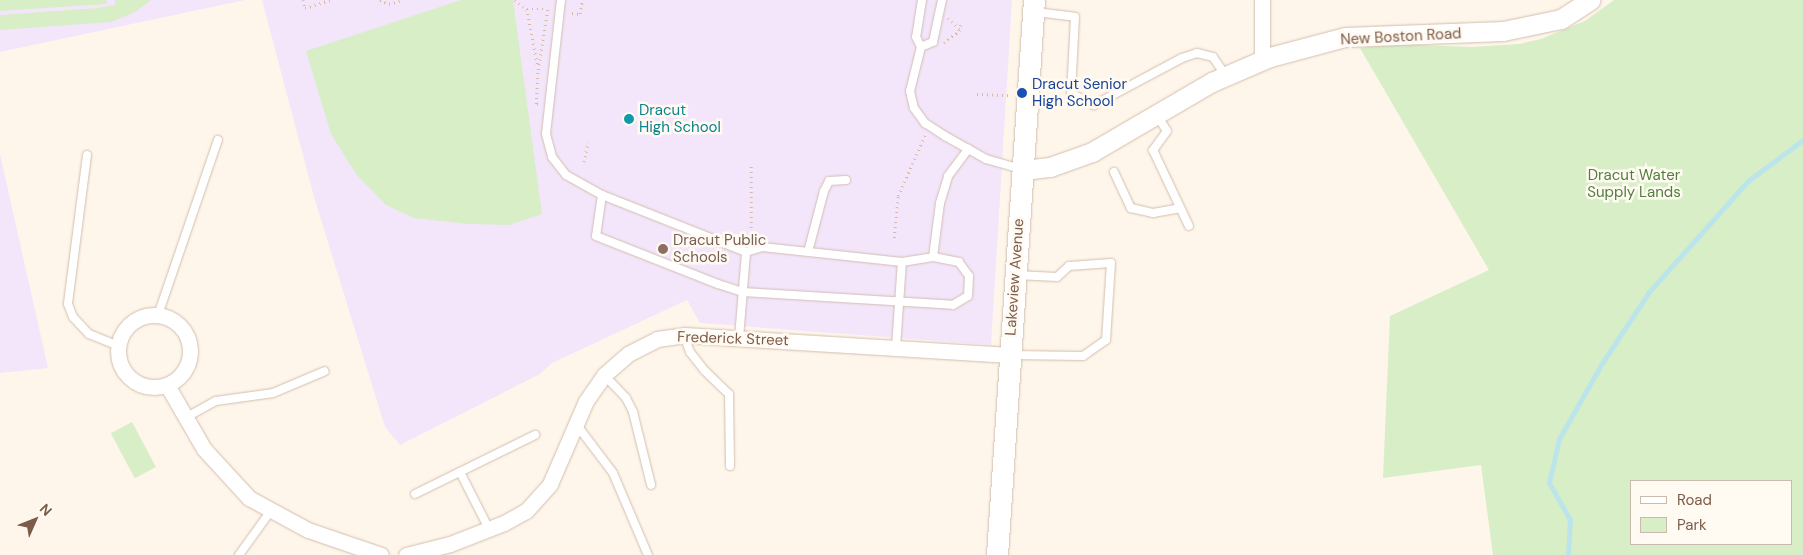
<!DOCTYPE html>
<style>
body{margin:0}
#map{position:relative;width:1803px;height:555px;overflow:hidden;background:#fef6ea;font-family:"DM Sans",sans-serif}
div>[style]{position:absolute}
[style*='--x']{left:calc(var(--x)*1px);top:calc(var(--y)*1px);width:calc(var(--w)*1px);rotate:calc(var(--a)*1deg)}
.education>*{inset:0;background:#f3e6fb}
.green>*{inset:0;background:#d7eec6;transform-origin:0 0}
.stream>*{height:4.5px;margin:-2.25px;padding:0 2.25px;transform-origin:2.25px;border-radius:2.25px;background:#bce5eb}
.path>*{height:2.5px;margin-top:-1.25px;transform-origin:0;background:repeating-linear-gradient(90deg,#ddb7a1 0 1px,transparent 0 5px)}
.roads{filter:drop-shadow(0 0 1px #d3bdae) drop-shadow(0 0 1px #d3bdae)}
.service>*{height:8px;margin:-4px;padding:0 4px;transform-origin:4px;border-radius:4px;background:#fff}
.minor>*{height:15px;margin:-7.5px;padding:0 7.5px;transform-origin:7.5px;border-radius:7.5px;background:#fff}
.minor>.ring{margin:-7.5px;padding:0;box-sizing:content-box;background:none;border:15px solid #fff;border-radius:50%}
.tertiary>*{height:19px;margin:-9.5px;padding:0 9.5px;transform-origin:9.5px;border-radius:9.5px;background:#fff}
.secondary>*{height:21px;margin:-10.5px;padding:0 10.5px;transform-origin:10.5px;border-radius:10.5px;background:#fff}
.dots>*{width:14px;height:14px;translate:-50% -50%;box-sizing:border-box;border:2px solid #fffaf2;border-radius:50%}
span{translate:-50% -50%;white-space:nowrap;text-align:center;line-height:1.15;-webkit-text-stroke:5px #fffaf2;paint-order:stroke}
.street-label{font-size:15px;color:#7d5b49}
.transit-label{font-size:15px;color:#164399}
.left{translate:0 -50%;text-align:left}
.culture-label{font-size:15px;color:#0d838f}
.park-label{font-size:15px;color:#517e3d}
.education-label{font-size:15px;color:#785e54}
.legend{position:absolute;left:1630px;top:480px;width:162px;height:65px;box-sizing:border-box;background:#fffaf2;border:1px solid #cbbaae;margin:0;padding:6px 9px;list-style:none;font-size:15px;color:#7d5b49}
.legend li{display:flex;align-items:center;gap:10px;height:25px}
.legend b{width:25px;border:1px solid #cbbaae}
.north{position:absolute;left:10px;top:495px;width:50px;height:50px;-webkit-text-stroke:4px #fffaf2;paint-order:stroke;rotate:46deg;font-size:14px;font-weight:700;line-height:20px;text-align:center;color:#7d5b49}
.north::after{content:'';display:block;margin:auto;width:18px;height:22px;background:#7d5b49;clip-path:polygon(50% 0,100% 100%,50% 72%,0 100%)}
</style>
<div id="map">
<div class="education">
<i style="clip-path:polygon(0 0,245px 0,0 52px)"></i>
<i style="clip-path:polygon(262px 0,1012px 0,991px 345px,700px 323px,687px 300px,552px 363px,540px 374px,400px 445px,385px 427px,314px 197px)"></i>
<i style="clip-path:polygon(0 154px,48px 368px,0 373px)"></i>
</div>
<div class="green">
<i style="clip-path:polygon(0 0,106px 0,107px 4px,0 11px)"></i>
<i style="clip-path:polygon(115px 0,151px 0,135px 12px,111px 22px,0 30px,0 15px,97px 8px,115px 5px)"></i>
<i style="clip-path:polygon(461px 0,513px 0,542px 214px,509px 225px,468px 224px,414px 218px,386px 205px,356px 174px,331px 134px,306px 51px)"></i>
<i style="clip-path:polygon(evenodd,1614px 0,1803px 0,1803px 555px,1493px 555px,1481px 465px,1383px 478px,1390px 316px,1489px 270px,1360px 48px,1394px 44px,1471px 47px,1519px 44px,1541px 39px,1585px 21px,1614px 0,1632px 481px,1792px 481px,1792px 544px,1632px 544px,1632px 481px)"></i>
<i style="left:132px;top:422px;width:51px;height:24px;rotate:62deg"></i>
</div>
<div class="stream">
<i style="--x:1568;--y:555;--w:35;--a:-87"></i>
<i style="--x:1570;--y:520;--w:43;--a:-119.6"></i>
<i style="--x:1549;--y:483;--w:45;--a:-77.2"></i>
<i style="--x:1559;--y:439;--w:85;--a:-60.4"></i>
<i style="--x:1601;--y:365;--w:87;--a:-56.7"></i>
<i style="--x:1649;--y:292;--w:149;--a:-48.3"></i>
<i style="--x:1748;--y:181;--w:69;--a:-36.7"></i>
</div>
<div class="path">
<i style="--x:303;--y:0;--w:8;--a:76"></i>
<i style="--x:305;--y:8;--w:26;--a:-18"></i>
<i style="--x:380;--y:0;--w:10;--a:24"></i>
<i style="--x:389;--y:4;--w:14;--a:-17"></i>
<i style="--x:515;--y:0;--w:15;--a:37"></i>
<i style="--x:527;--y:9;--w:20;--a:0"></i>
<i style="--x:527;--y:9;--w:59;--a:79.3"></i>
<i style="--x:572;--y:13;--w:8;--a:7"></i>
<i style="--x:580;--y:14;--w:14;--a:-82"></i>
<i style="--x:948;--y:18;--w:16;--a:43"></i>
<i style="--x:944;--y:43;--w:19;--a:-39"></i>
<i style="--x:959;--y:31;--w:8;--a:-76"></i>
<i style="--x:977;--y:94;--w:34;--a:2"></i>
<i style="--x:538;--y:104;--w:2;--a:180"></i>
<i style="--x:536;--y:104;--w:34;--a:-87"></i>
<i style="--x:538;--y:70;--w:64;--a:-81"></i>
<i style="--x:584;--y:162;--w:20;--a:-79"></i>
<i style="--x:751;--y:238;--w:74;--a:-90"></i>
<i style="--x:894;--y:238;--w:42;--a:-84.6"></i>
<i style="--x:898;--y:196;--w:67;--a:-66.1"></i>
</div>
<div class="roads">
<div class="service">
<i style="--x:561;--y:0;--w:135;--a:96.4"></i>
<i style="--x:546;--y:134;--w:24;--a:75"></i>
<i style="--x:552;--y:157;--w:23;--a:52"></i>
<i style="--x:566;--y:175;--w:41;--a:29.1"></i>
<i style="--x:602;--y:195;--w:41;--a:98.3"></i>
<i style="--x:596;--y:236;--w:131;--a:21.5"></i>
<i style="--x:718;--y:284;--w:26;--a:18"></i>
<i style="--x:743;--y:292;--w:210;--a:3.5"></i>
<i style="--x:953;--y:305;--w:17;--a:-31"></i>
<i style="--x:968;--y:296;--w:20;--a:-87"></i>
<i style="--x:969;--y:276;--w:17;--a:-126"></i>
<i style="--x:959;--y:262;--w:26;--a:-169"></i>
<i style="--x:933;--y:257;--w:54;--a:-82.6"></i>
<i style="--x:940;--y:203;--w:28;--a:-73"></i>
<i style="--x:948;--y:176;--w:34;--a:-53"></i>
<i style="--x:922;--y:0;--w:37;--a:99"></i>
<i style="--x:916;--y:37;--w:11;--a:63"></i>
<i style="--x:921;--y:47;--w:45;--a:104"></i>
<i style="--x:910;--y:91;--w:17;--a:77"></i>
<i style="--x:914;--y:108;--w:19;--a:54"></i>
<i style="--x:925;--y:123;--w:24;--a:33"></i>
<i style="--x:945;--y:136;--w:47;--a:29.3"></i>
<i style="--x:986;--y:159;--w:35;--a:16"></i>
<i style="--x:1036;--y:12;--w:39;--a:7"></i>
<i style="--x:1075;--y:17;--w:76;--a:93"></i>
<i style="--x:1071;--y:93;--w:26;--a:28"></i>
<i style="--x:1094;--y:105;--w:100;--a:-28.1"></i>
<i style="--x:1182;--y:58;--w:16;--a:-18"></i>
<i style="--x:1197;--y:53;--w:16;--a:14"></i>
<i style="--x:1213;--y:57;--w:23;--a:56"></i>
<i style="--x:921;--y:47;--w:13;--a:-23"></i>
<i style="--x:933;--y:42;--w:43;--a:-77.9"></i>
<i style="--x:1156;--y:114;--w:20;--a:57"></i>
<i style="--x:1167;--y:131;--w:24;--a:126"></i>
<i style="--x:1153;--y:150;--w:84;--a:64.7"></i>
<i style="--x:87;--y:155;--w:150;--a:97.3"></i>
<i style="--x:68;--y:304;--w:14;--a:69"></i>
<i style="--x:73;--y:317;--w:23;--a:47"></i>
<i style="--x:89;--y:334;--w:31;--a:22"></i>
<i style="--x:1114;--y:172;--w:40;--a:65"></i>
<i style="--x:1131;--y:208;--w:23;--a:13"></i>
<i style="--x:1153;--y:213;--w:27;--a:-10"></i>
<i style="--x:602;--y:195;--w:155;--a:21.6"></i>
<i style="--x:746;--y:252;--w:17;--a:-17"></i>
<i style="--x:762;--y:247;--w:141;--a:6.1"></i>
<i style="--x:902;--y:262;--w:31;--a:-9"></i>
<i style="--x:808;--y:252;--w:63;--a:-75.3"></i>
<i style="--x:824;--y:191;--w:11;--a:-63"></i>
<i style="--x:829;--y:181;--w:17;--a:-3"></i>
<i style="--x:158;--y:315;--w:185;--a:-71.1"></i>
<i style="--x:684;--y:335;--w:18;--a:71"></i>
<i style="--x:690;--y:352;--w:24;--a:52"></i>
<i style="--x:705;--y:371;--w:33;--a:44"></i>
<i style="--x:729;--y:394;--w:72;--a:89.2"></i>
<i style="--x:739;--y:338;--w:86;--a:-85.3"></i>
<i style="--x:896;--y:347;--w:85;--a:-86"></i>
<i style="--x:1012;--y:355;--w:71;--a:0.8"></i>
<i style="--x:1083;--y:356;--w:28;--a:-35"></i>
<i style="--x:1106;--y:340;--w:77;--a:-86.3"></i>
<i style="--x:1111;--y:263;--w:42;--a:175.9"></i>
<i style="--x:1069;--y:266;--w:16;--a:137"></i>
<i style="--x:1057;--y:277;--w:41;--a:-177.2"></i>
<i style="--x:604;--y:375;--w:32;--a:46"></i>
<i style="--x:626;--y:398;--w:16;--a:63"></i>
<i style="--x:633;--y:412;--w:75;--a:76.1"></i>
<i style="--x:185;--y:418;--w:35;--a:-29"></i>
<i style="--x:216;--y:401;--w:58;--a:-8"></i>
<i style="--x:273;--y:393;--w:56;--a:-22.9"></i>
<i style="--x:576;--y:424;--w:61;--a:52.9"></i>
<i style="--x:613;--y:473;--w:89;--a:66.9"></i>
<i style="--x:460;--y:472;--w:64;--a:63"></i>
<i style="--x:415;--y:494;--w:134;--a:-26.2"></i>
<i style="--x:239;--y:555;--w:53;--a:-54.2"></i>
</div>
<div class="minor">
<i style="--x:1262;--y:0;--w:61;--a:90"></i>
<i class="ring" style="left:118px;top:315px;width:57px;height:57px"></i>
<i style="--x:167;--y:385;--w:74;--a:60"></i>
<i style="--x:204;--y:449;--w:67;--a:47.4"></i>
<i style="--x:249;--y:498;--w:67;--a:28.5"></i>
<i style="--x:308;--y:530;--w:77;--a:18.9"></i>
<i style="--x:406;--y:555;--w:45;--a:-14"></i>
<i style="--x:450;--y:544;--w:58;--a:-21.3"></i>
<i style="--x:504;--y:523;--w:25;--a:-29"></i>
<i style="--x:526;--y:511;--w:36;--a:-48"></i>
<i style="--x:550;--y:484;--w:90;--a:-66.6"></i>
<i style="--x:586;--y:401;--w:32;--a:-55"></i>
<i style="--x:604;--y:375;--w:32;--a:-41"></i>
<i style="--x:628;--y:354;--w:33;--a:-27"></i>
<i style="--x:657;--y:339;--w:27;--a:-8"></i>
<i style="--x:684;--y:335;--w:327;--a:3.5"></i>
</div>
<div class="tertiary">
<i style="--x:1024;--y:170;--w:26;--a:-7"></i>
<i style="--x:1050;--y:167;--w:45;--a:-19.7"></i>
<i style="--x:1092;--y:152;--w:139;--a:-30.3"></i>
<i style="--x:1212;--y:82;--w:63;--a:-23.3"></i>
<i style="--x:1270;--y:57;--w:78;--a:-14.9"></i>
<i style="--x:1345;--y:37;--w:158;--a:-2.2"></i>
<i style="--x:1503;--y:31;--w:59;--a:-11.7"></i>
<i style="--x:1561;--y:19;--w:35;--a:-33"></i>
</div>
<div class="secondary">
<i style="--x:997;--y:555;--w:556;--a:-86.19"></i>
</div>
</div>
<div class="dots">
<i style="left:1022px;top:93px;background:#1a4fb4"></i>
<i style="left:629px;top:119px;background:#0f9aa8"></i>
<i style="left:663px;top:249px;background:#8d6e63"></i>
</div>
<div class="street-label">
<span style="left:1401px;top:37px;rotate:-3deg">New Boston Road</span>
<span style="left:1015px;top:277px;rotate:-86deg">Lakeview Avenue</span>
<span style="left:733px;top:339px;rotate:2deg">Frederick Street</span>
</div>
<div class="transit-label">
<span class="left" style="left:1032px;top:93px">Dracut Senior<br>High School</span>
</div>
<div class="culture-label">
<span class="left" style="left:639px;top:119px">Dracut<br>High School</span>
</div>
<div class="park-label">
<span style="left:1634px;top:184px">Dracut Water<br>Supply Lands</span>
</div>
<div class="education-label">
<span class="left" style="left:673px;top:249px">Dracut Public<br>Schools</span>
</div>
<ul class="legend">
<li><b style="height:6px;background:#fff"></b>Road</li>
<li><b style="height:14px;background:#d7eec6"></b>Park</li>
</ul>
<div class="north">N</div>
</div>
